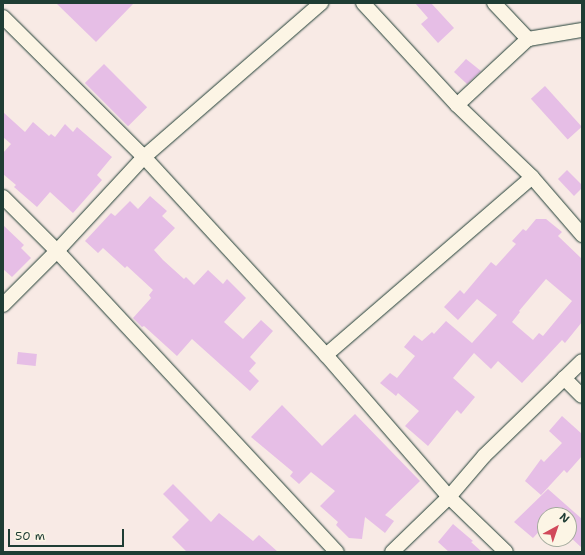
<!DOCTYPE html>
<style>
body{margin:0}
#map{position:relative;width:585px;height:555px;overflow:hidden;background:#f8eae5;font-family:"Shantell Sans",sans-serif}
div>[style]{position:absolute}
[style*='--x']{left:calc(var(--x)*1px);top:calc(var(--y)*1px);width:calc(var(--w)*1px);rotate:calc(var(--a)*1deg)}
.building>*{inset:0;background:#e6bee6;transform-origin:0 0}
.roads{filter:drop-shadow(0 0 1px #1f3d34) drop-shadow(0 0 1px #1f3d34)}
.minor>*{height:14px;margin:-7px;padding:0 7px;transform-origin:7px;border-radius:7px;background:#fcf5e5}
span{translate:-50% -50%;white-space:nowrap;text-align:center;line-height:1.15;-webkit-text-stroke:3px #fcf5e5;paint-order:stroke}
.frame{position:absolute;inset:0;border:4px solid #1f3d34;pointer-events:none}
.north{position:absolute;left:537px;top:507px;width:40px;height:40px;box-sizing:border-box;background:#fcf5e5;border:1px solid #a4ab9e;border-radius:50%;rotate:40deg;font-size:11px;font-weight:700;line-height:16px;text-align:center;color:#1f3d34}
.north::after{content:'';display:block;margin:auto;width:14px;height:18px;background:#d1495b;clip-path:polygon(50% 0,100% 100%,50% 72%,0 100%)}
.scale{position:absolute;left:8px;top:529px;width:116px;height:18px;box-sizing:border-box;border:2px solid #1f3d34;border-top:0;padding-left:5px;font-size:12px;line-height:14px;white-space:nowrap;color:#1f3d34;-webkit-text-stroke:3px #fcf5e5;paint-order:stroke}
</style>
<div id="map">
<div class="building">
<i style="clip-path:polygon(56px 3px,134px 3px,96px 42px)"></i>
<i style="clip-path:polygon(415px 3px,431px 3px,454px 28px,438px 43px,421px 24px,428px 18px)"></i>
<i style="clip-path:polygon(466px 59px,481px 71px,467px 84px,454px 72px)"></i>
<i style="left:104px;top:64px;width:61px;height:27px;rotate:45deg"></i>
<i style="left:545px;top:86px;width:55px;height:19px;rotate:48deg"></i>
<i style="clip-path:polygon(3px 112px,25px 132px,33px 122px,49px 136px,51px 134px,55px 137px,65px 124px,73px 132px,77px 127px,112px 157px,97px 175px,102px 180px,73px 213px,50px 192px,37px 207px,14px 187px,16px 185px,3px 174px,3px 153px,11px 144px,3px 137px)"></i>
<i style="clip-path:polygon(567px 170px,582px 185px,582px 188px,574px 196px,558px 179px)"></i>
<i style="clip-path:polygon(150px 196px,167px 211px,162px 216px,175px 228px,154px 250px,163px 260px,184px 279px,186px 277px,194px 285px,208px 270px,223px 284px,227px 279px,246px 298px,224px 322px,243px 339px,261px 320px,273px 331px,250px 357px,256px 363px,249px 371px,259px 381px,250px 391px,192px 339px,177px 356px,144px 326px,142px 327px,133px 318px,151px 298px,149px 295px,153px 290px,127px 266px,125px 268px,103px 248px,98px 253px,85px 241px,111px 213px,115px 216px,130px 201px,138px 209px)"></i>
<i style="clip-path:polygon(evenodd,536px 219px,546px 219px,562px 232px,558px 236px,582px 259px,582px 322px,565px 343px,562px 340px,522px 383px,498px 361px,491px 369px,474px 353px,453px 378px,475px 397px,461px 414px,457px 410px,428px 446px,405px 426px,419px 411px,398px 393px,396px 396px,380px 383px,390px 373px,397px 378px,415px 356px,404px 347px,414px 335px,422px 341px,432px 332px,434px 334px,446px 321px,472px 343px,497px 315px,477px 299px,458px 320px,444px 307px,460px 290px,464px 294px,491px 262px,496px 266px,516px 244px,512px 241px,523px 229px,526px 231px,536px 219px,546px 279px,572px 301px,543px 336px,539px 333px,533px 340px,512px 322px,520px 312px,519px 311px,546px 279px)"></i>
<i style="clip-path:polygon(3px 225px,24px 245px,21px 248px,31px 258px,12px 277px,3px 269px)"></i>
<i style="left:18px;top:352px;width:19px;height:12px;rotate:6deg"></i>
<i style="clip-path:polygon(282px 405px,322px 446px,355px 414px,420px 481px,385px 515px,394px 521px,385px 533px,365px 517px,362px 539px,349px 538px,336px 525px,338px 522px,320px 506px,335px 491px,311px 472px,299px 484px,290px 476px,293px 472px,251px 437px)"></i>
<i style="clip-path:polygon(562px 416px,582px 434px,582px 456px,567px 473px,564px 470px,541px 495px,525px 481px,541px 459px,544px 462px,562px 443px,549px 431px)"></i>
<i style="clip-path:polygon(173px 484px,211px 522px,219px 513px,253px 541px,259px 535px,278px 552px,187px 552px,172px 537px,189px 520px,163px 494px)"></i>
<i style="clip-path:polygon(548px 489px,582px 519px,582px 548px,569px 536px,569px 515px,545px 515px,545px 525px,533px 538px,514px 522px)"></i>
<i style="clip-path:polygon(453px 524px,473px 541px,471px 542px,482px 552px,449px 552px,438px 542px)"></i>
</div>
<div class="roads">
<div class="minor">
<i style="--x:363;--y:3;--w:139;--a:47.3"></i>
<i style="--x:457;--y:105;--w:104;--a:43.8"></i>
<i style="--x:532;--y:177;--w:77;--a:49.2"></i>
<i style="--x:494;--y:3;--w:50;--a:46.6"></i>
<i style="--x:3;--y:17;--w:199;--a:44.8"></i>
<i style="--x:144;--y:157;--w:269;--a:47.4"></i>
<i style="--x:326;--y:355;--w:188;--a:49.1"></i>
<i style="--x:449;--y:497;--w:79;--a:44"></i>
<i style="--x:457;--y:105;--w:97;--a:-42.9"></i>
<i style="--x:528;--y:39;--w:55;--a:-9.5"></i>
<i style="--x:3;--y:197;--w:76;--a:45"></i>
<i style="--x:57;--y:251;--w:411;--a:47.1"></i>
<i style="--x:3;--y:305;--w:76;--a:-45"></i>
<i style="--x:57;--y:251;--w:128;--a:-47.2"></i>
<i style="--x:144;--y:157;--w:235;--a:-41"></i>
<i style="--x:326;--y:355;--w:272;--a:-40.8"></i>
<i style="--x:564;--y:378;--w:25;--a:45"></i>
<i style="--x:392;--y:552;--w:79;--a:-44"></i>
<i style="--x:449;--y:497;--w:54;--a:-49.5"></i>
<i style="--x:484;--y:456;--w:136;--a:-44.1"></i>
</div>
</div>
<div class="frame"></div>
<div class="north">N</div>
<div class="scale">50 m</div>
</div>
